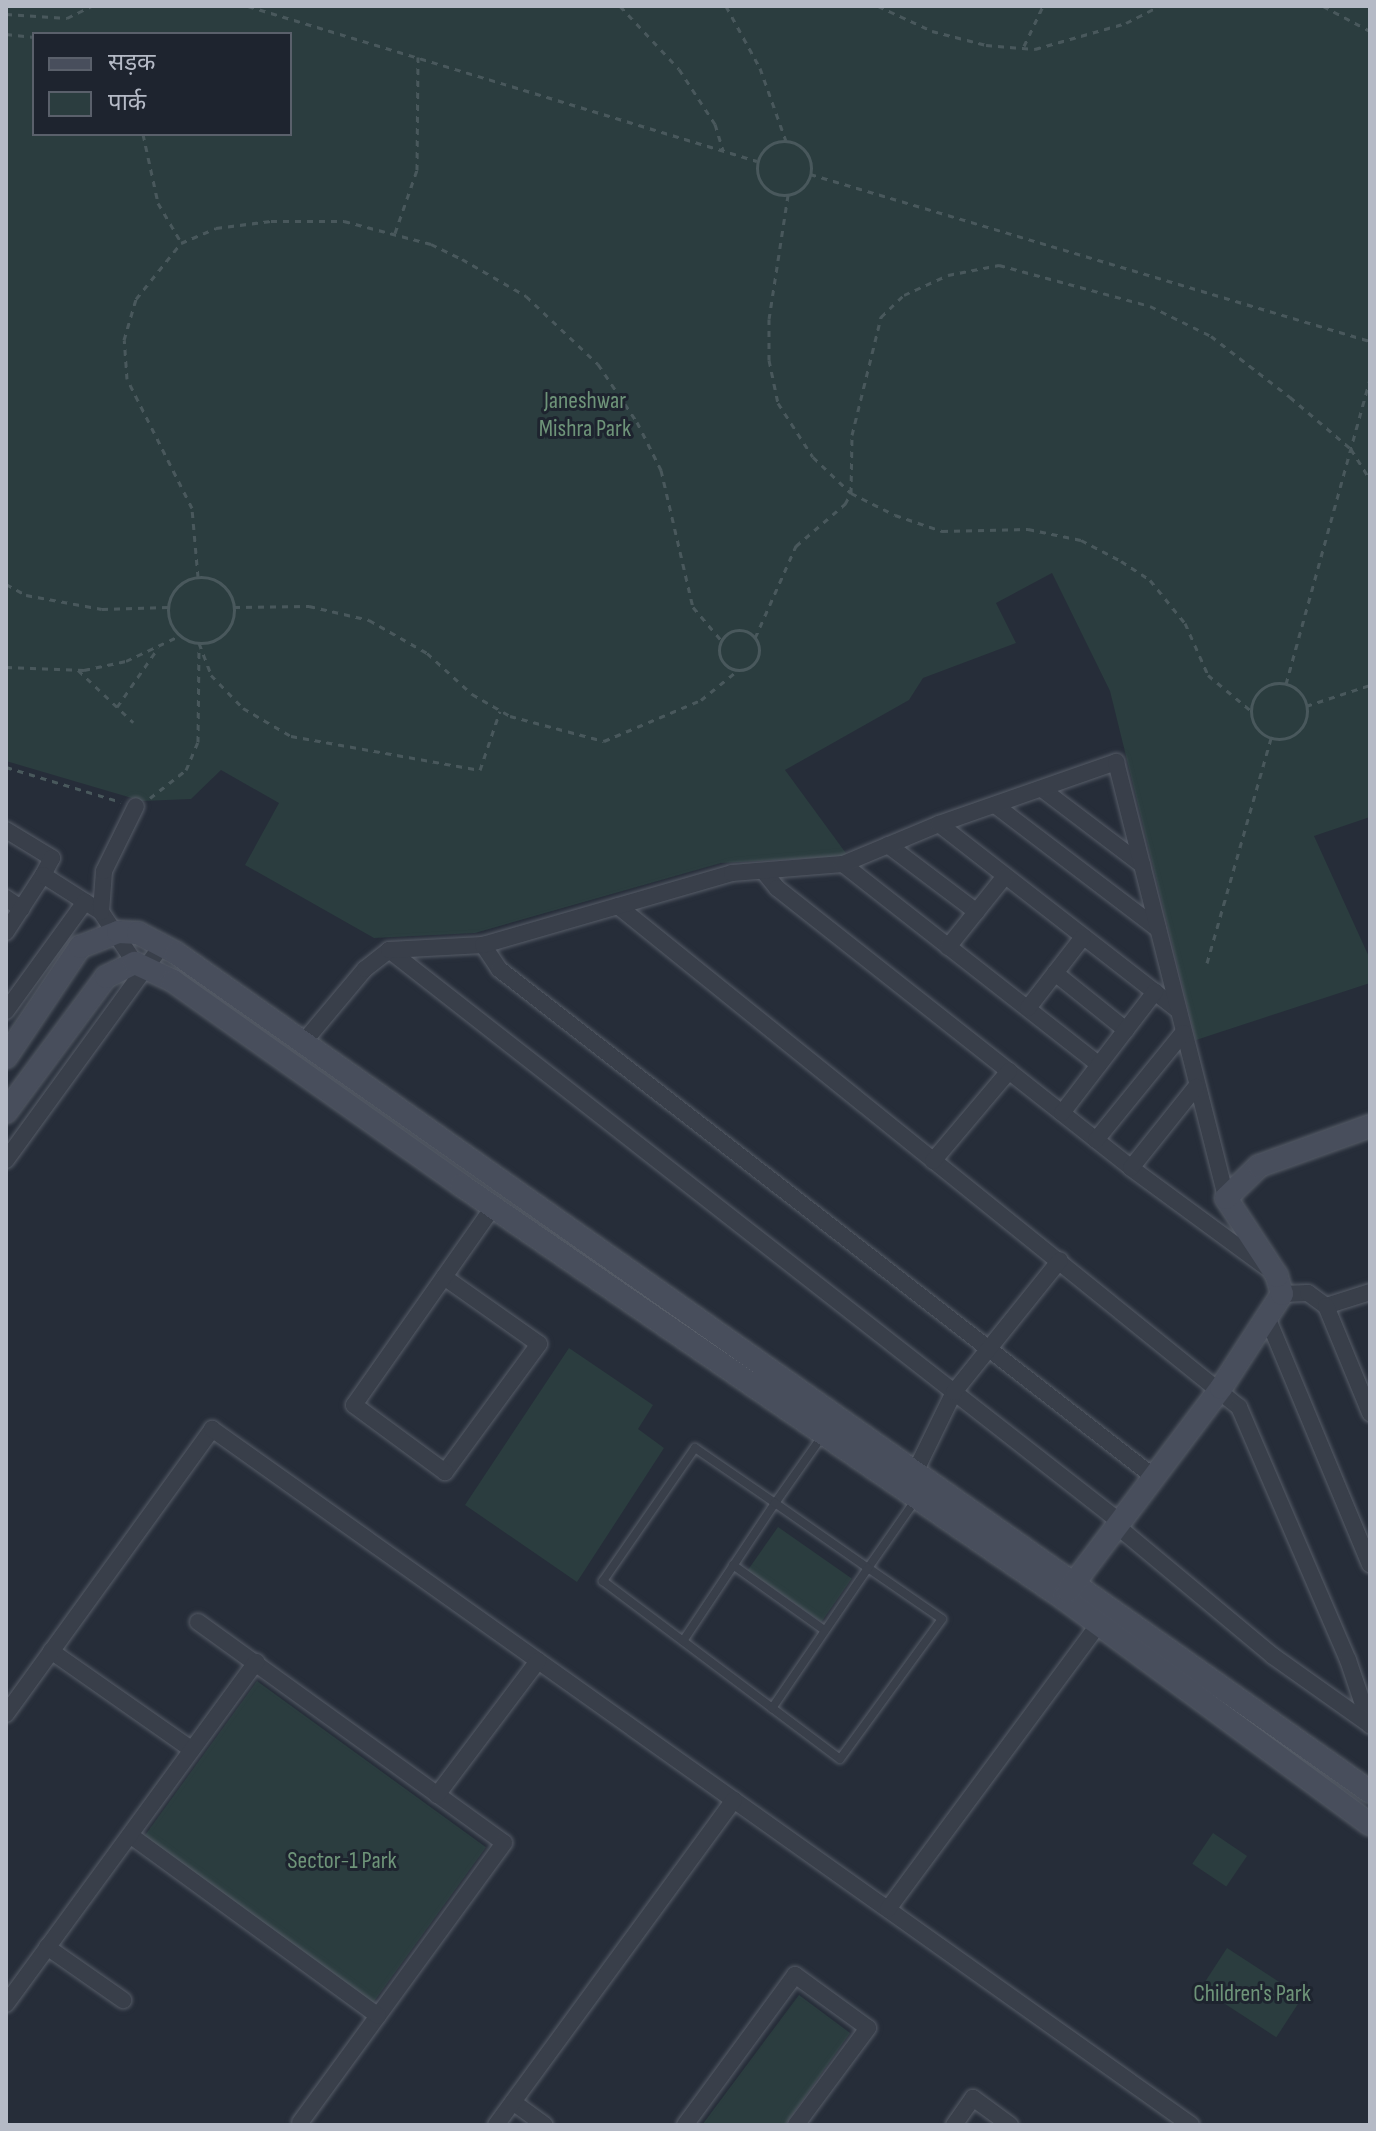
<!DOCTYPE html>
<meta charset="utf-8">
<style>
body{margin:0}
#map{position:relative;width:1376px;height:2131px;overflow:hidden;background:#262d39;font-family:"Sofia Sans Condensed","Noto Sans Devanagari",sans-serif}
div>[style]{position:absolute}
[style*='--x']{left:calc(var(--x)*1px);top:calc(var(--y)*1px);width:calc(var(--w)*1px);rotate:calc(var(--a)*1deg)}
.green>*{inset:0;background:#2b3d3f;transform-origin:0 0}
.path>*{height:3px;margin-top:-1.5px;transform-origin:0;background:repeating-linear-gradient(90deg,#49585c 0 6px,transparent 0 12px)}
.path>.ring{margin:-1.5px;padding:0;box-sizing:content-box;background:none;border:3px solid #49585c;border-radius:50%}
.roads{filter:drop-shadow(0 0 2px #575d68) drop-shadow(0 0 2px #575d68)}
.lane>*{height:8px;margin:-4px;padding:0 4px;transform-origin:4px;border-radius:4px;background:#393f4a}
.street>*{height:16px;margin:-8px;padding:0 8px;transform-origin:8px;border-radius:8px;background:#393f4a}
.secondary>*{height:22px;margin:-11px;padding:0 11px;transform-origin:11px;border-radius:11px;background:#484e5c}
span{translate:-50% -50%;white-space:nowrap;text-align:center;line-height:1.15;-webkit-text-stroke:6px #1e242f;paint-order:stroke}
.park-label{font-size:24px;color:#6e9479}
.frame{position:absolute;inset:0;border:8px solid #b5bac6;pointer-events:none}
.legend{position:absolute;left:32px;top:32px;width:260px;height:104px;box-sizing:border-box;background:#1e242f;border:2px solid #5a606b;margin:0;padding:10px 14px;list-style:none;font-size:24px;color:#b5bac6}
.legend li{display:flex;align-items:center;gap:16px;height:40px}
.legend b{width:40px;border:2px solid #5a606b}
</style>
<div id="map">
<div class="green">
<i style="clip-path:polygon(evenodd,6px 6px,1370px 6px,1370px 817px,1314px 836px,1370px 959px,1370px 983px,1196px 1040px,1110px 691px,1052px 573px,996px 603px,1016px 643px,923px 678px,909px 700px,785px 770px,848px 856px,721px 863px,475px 933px,374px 938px,245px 865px,279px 803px,221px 770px,191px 799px,142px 801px,6px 761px,6px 6px,34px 34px,290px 34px,290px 134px,34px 134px,34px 34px)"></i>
<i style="clip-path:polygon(569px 1348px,653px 1405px,638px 1429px,664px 1448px,577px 1582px,465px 1505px)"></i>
<i style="left:778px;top:1527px;width:90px;height:53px;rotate:35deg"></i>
<i style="left:257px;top:1681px;width:283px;height:193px;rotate:36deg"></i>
<i style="left:1213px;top:1833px;width:41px;height:37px;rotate:34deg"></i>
<i style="left:1227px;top:1948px;width:90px;height:48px;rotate:33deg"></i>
<i style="clip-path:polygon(799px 1995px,850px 2033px,785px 2125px,702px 2125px)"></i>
</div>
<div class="path">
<i style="--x:248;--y:6;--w:532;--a:16.94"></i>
<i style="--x:620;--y:6;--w:86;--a:46.9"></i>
<i style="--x:679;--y:69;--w:66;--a:56.8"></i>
<i style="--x:715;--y:124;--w:28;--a:73"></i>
<i style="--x:726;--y:6;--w:71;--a:61.3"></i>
<i style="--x:760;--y:68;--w:77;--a:70.4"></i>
<i style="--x:878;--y:6;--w:60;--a:24.8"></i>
<i style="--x:932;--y:31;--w:56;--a:14.5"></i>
<i style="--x:986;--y:45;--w:49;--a:4.7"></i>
<i style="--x:1035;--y:49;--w:95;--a:-15.9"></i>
<i style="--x:1126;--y:23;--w:38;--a:-27"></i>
<i style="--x:1323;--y:6;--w:53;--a:28"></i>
<i style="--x:6;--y:14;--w:61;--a:3.8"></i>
<i style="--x:67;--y:18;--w:28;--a:-26"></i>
<i style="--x:6;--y:34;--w:28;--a:6"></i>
<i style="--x:1024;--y:46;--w:44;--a:-64.6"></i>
<i style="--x:143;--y:134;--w:71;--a:77.7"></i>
<i style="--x:158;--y:203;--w:45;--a:59.5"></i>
<i class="ring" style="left:757px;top:141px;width:51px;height:51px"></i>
<i style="--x:810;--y:174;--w:584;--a:16.61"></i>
<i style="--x:788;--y:195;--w:125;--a:98.7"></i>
<i style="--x:769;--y:319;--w:41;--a:90"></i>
<i style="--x:769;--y:360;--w:44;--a:78.2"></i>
<i style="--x:778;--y:403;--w:64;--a:57.1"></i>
<i style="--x:813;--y:457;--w:52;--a:43.5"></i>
<i style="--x:851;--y:493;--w:49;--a:26.6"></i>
<i style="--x:895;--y:515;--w:50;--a:18.8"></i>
<i style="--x:942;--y:531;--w:86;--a:-1.3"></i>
<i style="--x:1028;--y:529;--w:54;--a:11.7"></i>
<i style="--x:1081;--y:540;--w:45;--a:27.7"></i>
<i style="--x:1121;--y:561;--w:35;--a:33"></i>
<i style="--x:1150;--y:580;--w:55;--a:50.9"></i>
<i style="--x:1185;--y:623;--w:57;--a:66.1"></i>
<i style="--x:1208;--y:675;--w:55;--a:39.8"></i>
<i style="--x:395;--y:233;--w:67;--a:-70.8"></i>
<i style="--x:417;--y:170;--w:113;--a:-89.5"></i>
<i style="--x:198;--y:577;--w:69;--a:-95"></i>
<i style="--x:192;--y:508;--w:144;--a:-116.7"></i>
<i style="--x:127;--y:379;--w:39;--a:-94"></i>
<i style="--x:124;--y:340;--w:43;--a:-73.7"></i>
<i style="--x:136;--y:299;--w:72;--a:-51.2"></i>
<i style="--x:181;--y:243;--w:38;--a:-23"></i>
<i style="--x:216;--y:228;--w:55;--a:-7.3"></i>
<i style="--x:271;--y:221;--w:73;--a:0"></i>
<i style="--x:344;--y:221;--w:90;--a:14.8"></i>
<i style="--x:431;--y:244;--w:34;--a:26"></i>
<i style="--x:462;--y:259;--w:74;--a:30"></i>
<i style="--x:526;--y:296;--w:99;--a:43.4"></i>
<i style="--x:598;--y:364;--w:70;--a:56.1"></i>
<i style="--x:637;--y:422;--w:54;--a:63.4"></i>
<i style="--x:661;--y:470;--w:141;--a:76.9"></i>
<i style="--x:693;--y:607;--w:43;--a:49.7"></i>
<i class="ring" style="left:168px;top:577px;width:63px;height:63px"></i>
<i style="--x:6;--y:584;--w:23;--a:29"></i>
<i style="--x:26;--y:595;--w:77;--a:10.4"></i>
<i style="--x:102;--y:609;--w:66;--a:-1.7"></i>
<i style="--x:234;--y:607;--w:75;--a:-0.8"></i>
<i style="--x:309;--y:606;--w:62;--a:13.1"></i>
<i style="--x:369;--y:620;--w:67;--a:29.6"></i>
<i style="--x:427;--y:653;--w:61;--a:42.3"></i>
<i style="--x:472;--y:694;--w:44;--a:30.1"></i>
<i style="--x:510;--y:716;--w:97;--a:14.9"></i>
<i style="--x:604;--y:741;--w:105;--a:-22.9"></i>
<i style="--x:701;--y:700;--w:46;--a:-38.9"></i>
<i class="ring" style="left:719px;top:630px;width:37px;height:37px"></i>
<i style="--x:755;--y:638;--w:101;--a:-66"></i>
<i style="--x:796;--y:546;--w:65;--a:-40.6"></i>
<i style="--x:845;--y:504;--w:13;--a:-61"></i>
<i style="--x:851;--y:493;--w:58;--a:-89"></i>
<i style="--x:852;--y:435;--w:122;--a:-76.2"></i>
<i style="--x:881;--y:317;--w:32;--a:-44"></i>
<i style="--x:904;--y:295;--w:48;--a:-24.4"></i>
<i style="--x:948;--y:275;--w:52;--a:-11.1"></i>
<i style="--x:999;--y:265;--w:156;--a:15.2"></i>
<i style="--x:1150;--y:306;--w:68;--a:26.2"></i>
<i style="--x:1211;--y:336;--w:100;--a:37.7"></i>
<i style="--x:1290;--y:397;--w:80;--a:40.4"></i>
<i style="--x:1351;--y:449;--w:36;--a:58"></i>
<i style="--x:199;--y:643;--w:34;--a:69"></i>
<i style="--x:211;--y:675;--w:46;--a:45.9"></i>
<i style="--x:243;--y:708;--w:56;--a:30.3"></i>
<i style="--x:291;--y:736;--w:192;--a:10.2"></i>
<i style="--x:480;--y:770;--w:62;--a:-71.3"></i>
<i style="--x:6;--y:667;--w:78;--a:2.2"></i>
<i style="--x:84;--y:670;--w:43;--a:-12.1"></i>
<i style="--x:126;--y:661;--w:59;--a:-25.3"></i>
<i style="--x:78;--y:670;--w:76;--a:43.4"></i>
<i class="ring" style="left:1251px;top:683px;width:53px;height:53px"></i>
<i style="--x:1286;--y:684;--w:317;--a:-74.6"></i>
<i style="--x:1306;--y:706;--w:67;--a:-18.2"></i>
<i style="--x:117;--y:707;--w:72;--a:-55.2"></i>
<i style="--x:6;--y:767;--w:120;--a:16.9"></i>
<i style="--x:150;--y:798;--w:46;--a:-37.9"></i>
<i style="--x:186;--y:770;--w:30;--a:-67"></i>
<i style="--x:198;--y:742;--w:96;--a:-89.4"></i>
<i style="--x:1207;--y:963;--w:234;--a:-74.1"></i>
</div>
<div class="roads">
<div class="lane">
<i style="--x:823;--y:1435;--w:83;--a:125.2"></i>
<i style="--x:775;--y:1503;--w:97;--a:-145.5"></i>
<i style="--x:695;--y:1448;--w:162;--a:124.7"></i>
<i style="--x:603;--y:1581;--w:296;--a:36.9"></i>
<i style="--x:840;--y:1759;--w:173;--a:-53.9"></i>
<i style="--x:942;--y:1619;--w:90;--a:-145.4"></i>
<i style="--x:868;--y:1568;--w:82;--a:-55"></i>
<i style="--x:733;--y:1565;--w:112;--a:35.5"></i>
<i style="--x:683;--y:1641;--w:166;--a:-56.3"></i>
<i style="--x:775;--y:1503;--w:113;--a:35"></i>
<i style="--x:868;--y:1568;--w:170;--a:124.4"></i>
</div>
<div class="street">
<i style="--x:1042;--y:789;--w:126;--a:37.2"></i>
<i style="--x:995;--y:805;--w:205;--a:37.3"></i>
<i style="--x:939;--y:824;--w:301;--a:37.9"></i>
<i style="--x:6;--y:830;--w:54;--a:31.3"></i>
<i style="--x:52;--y:858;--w:19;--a:118"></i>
<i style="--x:888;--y:845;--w:111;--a:37"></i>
<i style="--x:843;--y:864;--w:325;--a:38.1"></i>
<i style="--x:764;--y:872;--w:21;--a:51"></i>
<i style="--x:777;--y:888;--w:451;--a:38.3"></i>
<i style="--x:1131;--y:1168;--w:167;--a:36.3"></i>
<i style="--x:6;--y:898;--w:19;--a:35"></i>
<i style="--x:618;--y:906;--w:798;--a:38.9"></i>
<i style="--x:1239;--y:1407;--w:275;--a:66.7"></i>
<i style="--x:1348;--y:1660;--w:69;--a:71.3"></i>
<i style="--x:6;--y:932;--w:68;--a:-57"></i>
<i style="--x:43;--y:875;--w:69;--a:32.5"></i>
<i style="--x:483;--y:945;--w:29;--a:56"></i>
<i style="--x:499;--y:969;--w:829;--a:37.8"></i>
<i style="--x:948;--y:947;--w:91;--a:-51.2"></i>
<i style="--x:389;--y:950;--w:928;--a:38.04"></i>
<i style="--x:135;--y:963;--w:61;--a:-123.7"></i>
<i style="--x:101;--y:912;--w:41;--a:-85.8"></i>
<i style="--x:104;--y:871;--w:72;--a:-63.8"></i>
<i style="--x:1055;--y:973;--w:91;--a:38.8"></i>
<i style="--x:1028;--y:1008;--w:90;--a:-52.2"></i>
<i style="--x:6;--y:1011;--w:135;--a:-54.1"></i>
<i style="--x:302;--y:1044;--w:98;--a:-50"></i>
<i style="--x:365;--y:969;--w:31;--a:-38"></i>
<i style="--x:389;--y:950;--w:94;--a:-3"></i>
<i style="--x:483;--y:945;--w:259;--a:-16.1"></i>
<i style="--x:732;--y:873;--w:111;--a:-4.6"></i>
<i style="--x:843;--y:864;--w:104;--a:-22.6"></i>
<i style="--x:939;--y:824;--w:188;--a:-19.3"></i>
<i style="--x:1116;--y:762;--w:450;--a:75.8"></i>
<i style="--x:1062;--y:1113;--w:153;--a:-52.5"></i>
<i style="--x:1096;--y:1140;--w:138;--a:-50.9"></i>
<i style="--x:6;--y:1160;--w:266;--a:-54"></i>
<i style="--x:933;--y:1161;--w:118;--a:-49.8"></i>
<i style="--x:1131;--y:1168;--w:104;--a:-51.3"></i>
<i style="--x:444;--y:1277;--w:116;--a:35.2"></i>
<i style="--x:539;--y:1344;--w:159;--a:126.3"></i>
<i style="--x:445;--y:1472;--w:113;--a:-143.6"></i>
<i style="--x:354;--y:1405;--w:242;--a:-54.9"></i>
<i style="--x:1282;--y:1294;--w:26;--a:-2"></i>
<i style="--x:1308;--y:1293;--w:22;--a:36"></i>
<i style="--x:1326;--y:1306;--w:46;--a:-17.7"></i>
<i style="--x:1326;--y:1306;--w:116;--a:67.6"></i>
<i style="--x:1267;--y:1317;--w:268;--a:67.4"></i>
<i style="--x:916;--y:1470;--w:87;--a:-64"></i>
<i style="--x:954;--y:1392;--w:169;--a:-51.2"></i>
<i style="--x:1117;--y:1526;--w:203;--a:39.8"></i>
<i style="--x:1273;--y:1656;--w:119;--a:35.4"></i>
<i style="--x:198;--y:1622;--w:377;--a:35.8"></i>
<i style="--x:504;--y:1843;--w:346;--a:126.1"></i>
<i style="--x:51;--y:1651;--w:171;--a:35"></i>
<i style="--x:6;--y:1714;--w:352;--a:-54.1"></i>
<i style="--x:212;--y:1429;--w:1201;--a:35.41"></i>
<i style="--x:437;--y:1795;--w:168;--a:-53"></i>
<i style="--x:130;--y:1835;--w:307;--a:36.1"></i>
<i style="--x:888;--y:1909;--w:362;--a:-53.5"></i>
<i style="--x:47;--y:1947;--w:93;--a:34.9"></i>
<i style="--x:6;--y:2004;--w:424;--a:-53.8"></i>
<i style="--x:513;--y:2102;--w:39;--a:36"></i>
<i style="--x:496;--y:2125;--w:403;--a:-53.8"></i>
<i style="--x:685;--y:2125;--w:186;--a:-53.7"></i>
<i style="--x:795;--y:1975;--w:90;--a:36"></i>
<i style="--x:868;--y:2028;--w:121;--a:126.6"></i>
<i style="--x:954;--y:2125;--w:33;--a:-55"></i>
<i style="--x:973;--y:2098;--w:46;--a:36.1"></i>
</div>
<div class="secondary">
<i style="--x:6;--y:1057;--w:133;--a:-56.1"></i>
<i style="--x:80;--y:947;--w:41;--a:-21.5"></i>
<i style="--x:118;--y:932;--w:20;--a:3"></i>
<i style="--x:138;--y:933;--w:43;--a:27.8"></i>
<i style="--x:176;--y:953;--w:1459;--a:35.09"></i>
<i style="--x:6;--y:1112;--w:168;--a:-53.5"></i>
<i style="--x:106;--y:977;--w:32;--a:-26"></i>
<i style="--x:135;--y:963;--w:42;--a:25.3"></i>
<i style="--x:173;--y:981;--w:353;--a:35.3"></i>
<i style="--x:461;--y:1185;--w:730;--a:34.45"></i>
<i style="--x:1063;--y:1598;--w:381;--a:36.4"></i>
<i style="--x:1068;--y:1591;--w:254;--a:-53"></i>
<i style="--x:1221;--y:1388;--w:112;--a:-57"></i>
<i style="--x:1282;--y:1294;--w:19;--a:-106"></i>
<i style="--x:1277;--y:1276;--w:93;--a:-123.2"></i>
<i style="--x:1226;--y:1198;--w:46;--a:-44.1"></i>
<i style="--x:1259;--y:1166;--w:118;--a:-19.8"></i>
</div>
</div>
<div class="park-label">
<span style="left:585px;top:415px">Janeshwar<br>Mishra Park</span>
<span style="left:342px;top:1861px">Sector-1 Park</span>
<span style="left:1252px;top:1994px">Children's Park</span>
</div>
<div class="frame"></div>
<ul class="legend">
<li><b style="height:10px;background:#484e5c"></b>सड़क</li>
<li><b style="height:22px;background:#2b3d3f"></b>पार्क</li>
</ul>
</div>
